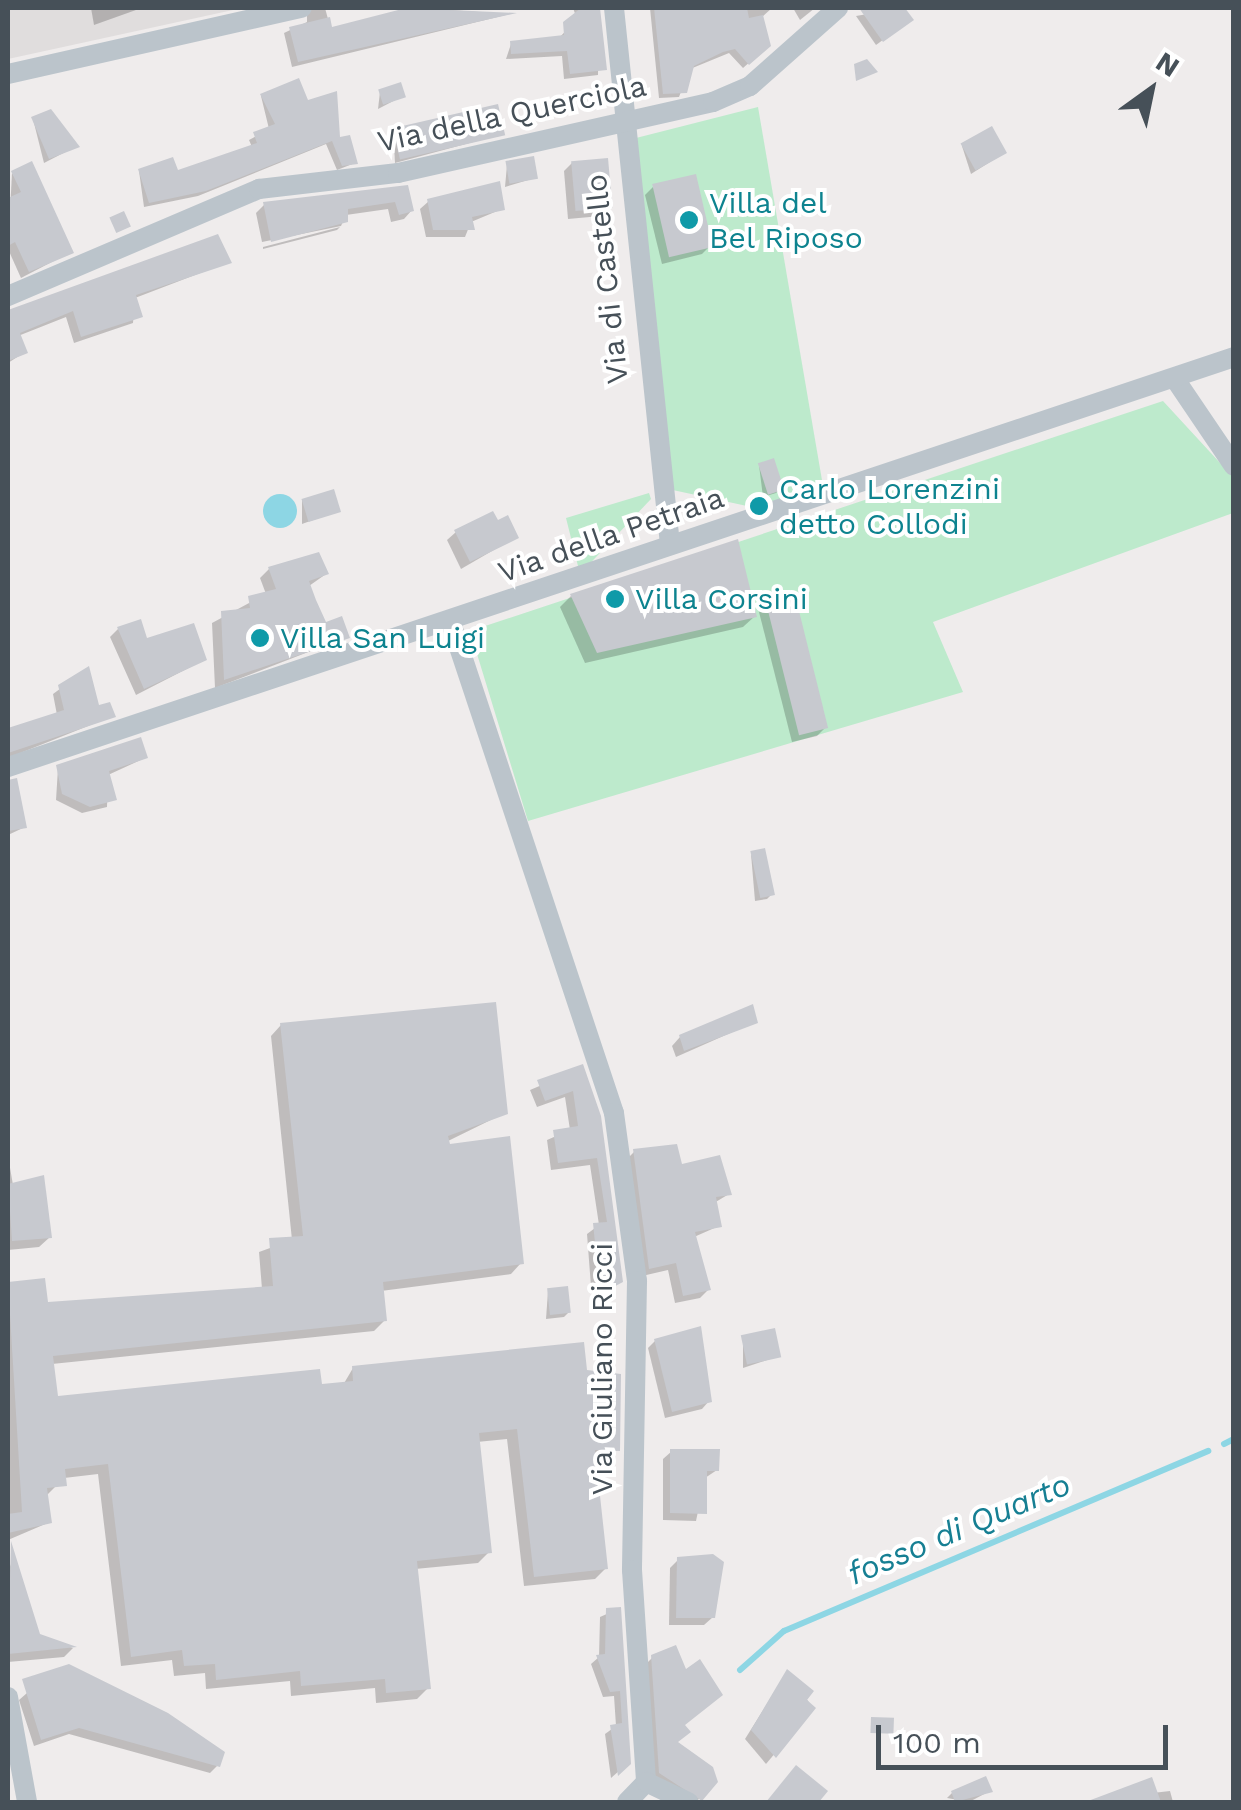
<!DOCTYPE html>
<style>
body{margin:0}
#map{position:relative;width:1241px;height:1810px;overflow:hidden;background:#efecec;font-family:"Work Sans",sans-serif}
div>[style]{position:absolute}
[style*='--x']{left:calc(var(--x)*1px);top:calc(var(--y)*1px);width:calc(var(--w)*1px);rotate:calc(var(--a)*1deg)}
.education>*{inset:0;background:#e0dddd}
.green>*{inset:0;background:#bdeacc}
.water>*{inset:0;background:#8dd6e4}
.round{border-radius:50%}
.shadow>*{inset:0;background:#0003}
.stream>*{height:6px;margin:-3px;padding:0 3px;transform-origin:3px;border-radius:3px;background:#8dd6e4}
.building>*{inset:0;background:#c7c9cf;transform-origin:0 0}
.street>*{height:20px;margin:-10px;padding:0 10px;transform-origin:10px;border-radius:10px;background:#bbc4cb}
.dots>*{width:28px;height:28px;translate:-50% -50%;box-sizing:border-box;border:5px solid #fff;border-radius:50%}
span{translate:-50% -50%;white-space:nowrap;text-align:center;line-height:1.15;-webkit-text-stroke:8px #fff;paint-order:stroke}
.street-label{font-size:30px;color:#465058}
.culture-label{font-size:30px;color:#0d838f}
.left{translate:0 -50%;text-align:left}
.water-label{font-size:32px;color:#167f93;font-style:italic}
.frame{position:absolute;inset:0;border:10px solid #465058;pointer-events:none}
.north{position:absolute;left:1101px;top:40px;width:100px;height:100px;-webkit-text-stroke:8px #fff;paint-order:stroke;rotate:33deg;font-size:28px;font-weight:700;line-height:40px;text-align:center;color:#465058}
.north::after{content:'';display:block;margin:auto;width:35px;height:45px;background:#465058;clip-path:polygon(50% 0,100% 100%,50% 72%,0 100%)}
.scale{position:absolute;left:876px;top:1725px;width:292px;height:45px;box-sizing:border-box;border:5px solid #465058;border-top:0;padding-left:12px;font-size:30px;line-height:35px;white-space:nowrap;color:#465058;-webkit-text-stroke:8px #fff;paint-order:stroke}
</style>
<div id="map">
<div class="education">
<i style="clip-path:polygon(8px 8px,233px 8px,233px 10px,8px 59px)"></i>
</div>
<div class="green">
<i style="clip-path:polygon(758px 107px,823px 486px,761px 509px,668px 489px,636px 138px)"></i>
<i style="clip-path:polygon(1163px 401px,1233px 477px,1233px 513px,933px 622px,963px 692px,528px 821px,470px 631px)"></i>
<i style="clip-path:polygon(649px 493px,651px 499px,580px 574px,566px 518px)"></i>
</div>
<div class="water">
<i class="round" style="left:263px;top:494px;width:34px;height:34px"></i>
</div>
<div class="shadow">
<i style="clip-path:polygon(91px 8px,135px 8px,136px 10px,94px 25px)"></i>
<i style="clip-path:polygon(307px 8px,325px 8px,331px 30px,418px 8px,510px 14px,292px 67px,284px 33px,307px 22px)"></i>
<i style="clip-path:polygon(573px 8px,599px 8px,598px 75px,564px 79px,562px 56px,506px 59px,511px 44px,558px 39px,577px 19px)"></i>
<i style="clip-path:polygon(650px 8px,772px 8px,761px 18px,768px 46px,743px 68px,729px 53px,690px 69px,679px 97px,659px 98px)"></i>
<i style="clip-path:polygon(793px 8px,815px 8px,800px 20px)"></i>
<i style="clip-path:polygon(902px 8px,910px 20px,876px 45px,856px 16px)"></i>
<i style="clip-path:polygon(380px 92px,403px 96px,378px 109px)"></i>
<i style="clip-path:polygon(261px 96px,307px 103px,355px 163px,337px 170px,326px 144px,198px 196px,144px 207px,139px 171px,176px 173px,252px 147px,249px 140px,269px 129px)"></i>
<i style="clip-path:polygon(33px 119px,77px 146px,44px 163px)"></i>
<i style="clip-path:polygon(393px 128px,503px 134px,395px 163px)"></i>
<i style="clip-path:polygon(962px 146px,1004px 153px,971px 174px)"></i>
<i style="clip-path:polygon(572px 163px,610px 208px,601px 216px,568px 219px,564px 171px)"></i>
<i style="clip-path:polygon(507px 165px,535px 178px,505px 187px)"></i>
<i style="clip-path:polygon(12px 173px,71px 252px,21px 278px,8px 249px)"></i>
<i style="clip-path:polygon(653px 187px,710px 246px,702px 254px,662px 264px,645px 195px)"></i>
<i style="clip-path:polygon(406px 188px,412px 210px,404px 219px,391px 222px,388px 209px,346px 215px,341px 226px,262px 242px,256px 213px,264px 205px)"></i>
<i style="clip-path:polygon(429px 201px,502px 209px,471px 222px,465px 237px,426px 237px,420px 209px)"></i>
<i style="clip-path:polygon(340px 227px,337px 230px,263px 249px,263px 247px)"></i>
<i style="clip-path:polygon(229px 262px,135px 298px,133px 323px,74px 343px,66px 317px,18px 336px,25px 352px,8px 363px,8px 312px)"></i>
<i style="clip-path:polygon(759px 465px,781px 488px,776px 493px,763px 497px)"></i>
<i style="clip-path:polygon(302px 500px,338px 511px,302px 524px)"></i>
<i style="clip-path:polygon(456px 532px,516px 537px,461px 569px,447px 540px)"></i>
<i style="clip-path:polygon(269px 569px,326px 574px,309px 586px,325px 625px,347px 637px,215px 688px,212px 623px,266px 594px,260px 578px)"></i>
<i style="clip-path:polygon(571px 596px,755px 616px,743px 627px,585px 663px,560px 607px)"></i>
<i style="clip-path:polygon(768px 604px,825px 728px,817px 736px,792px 742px,759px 612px)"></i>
<i style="clip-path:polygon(118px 629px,146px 641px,204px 660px,136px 695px,110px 637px)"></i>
<i style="clip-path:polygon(87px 669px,97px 708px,113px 716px,8px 758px,8px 730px,57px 715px,53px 694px)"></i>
<i style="clip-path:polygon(145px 758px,108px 775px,107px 807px,82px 813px,56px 800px,58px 768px)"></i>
<i style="clip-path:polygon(8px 780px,25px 827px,8px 835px)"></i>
<i style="clip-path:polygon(751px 854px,772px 894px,767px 899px,755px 901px)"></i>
<i style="clip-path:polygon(755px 1022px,676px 1057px,672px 1046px,680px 1037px)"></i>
<i style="clip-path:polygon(281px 1025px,505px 1113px,446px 1142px,521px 1263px,511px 1274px,381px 1291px,384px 1321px,374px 1331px,52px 1364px,55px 1399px,319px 1387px,343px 1385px,353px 1368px,584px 1372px,618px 1450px,594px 1460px,606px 1568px,595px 1579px,524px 1586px,507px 1439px,477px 1442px,489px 1552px,478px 1563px,415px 1569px,428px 1688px,417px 1699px,376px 1703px,375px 1688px,291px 1696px,290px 1681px,206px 1689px,205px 1673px,174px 1676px,172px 1660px,121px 1666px,98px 1474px,64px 1478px,46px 1496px,50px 1522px,8px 1540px,8px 1285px,43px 1281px,45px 1305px,262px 1289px,259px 1252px,292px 1240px,271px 1036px)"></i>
<i style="clip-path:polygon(582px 1068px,621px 1281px,592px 1300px,587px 1234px,599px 1225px,590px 1165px,551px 1170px,547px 1140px,570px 1130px,565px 1097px,537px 1107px,530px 1090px)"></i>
<i style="clip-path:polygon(634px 1152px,729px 1194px,714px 1203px,719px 1226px,694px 1237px,708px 1290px,700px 1298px,675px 1303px,668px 1270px,642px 1276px,626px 1160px)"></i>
<i style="clip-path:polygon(8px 1156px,13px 1185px,50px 1237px,39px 1247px,8px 1250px)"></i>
<i style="clip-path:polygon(548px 1291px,569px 1312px,564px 1317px,546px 1319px)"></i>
<i style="clip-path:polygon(743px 1338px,779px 1356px,743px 1368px)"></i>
<i style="clip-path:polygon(655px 1341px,709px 1401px,702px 1409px,665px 1418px,648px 1348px)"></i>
<i style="clip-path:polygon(672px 1451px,717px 1470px,705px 1478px,696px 1521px,663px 1520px,663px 1459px)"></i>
<i style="clip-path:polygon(8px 1559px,38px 1636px,73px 1648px,64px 1657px,8px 1662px)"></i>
<i style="clip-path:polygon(678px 1560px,713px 1617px,704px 1625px,669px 1625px,670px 1568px)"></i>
<i style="clip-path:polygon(618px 1609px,628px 1763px,611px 1778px,605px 1734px,616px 1726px,614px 1696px,603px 1697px,591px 1664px,599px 1657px,600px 1617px)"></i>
<i style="clip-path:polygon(653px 1657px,682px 1725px,675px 1743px,715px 1782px,696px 1802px,652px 1781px,645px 1665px)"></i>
<i style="clip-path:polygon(787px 1672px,813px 1708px,766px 1764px,745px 1739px)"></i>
<i style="clip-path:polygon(27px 1693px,218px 1765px,210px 1773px,69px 1734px,34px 1746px,19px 1700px)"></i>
<i style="clip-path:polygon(990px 1791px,969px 1802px,947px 1798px,952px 1793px)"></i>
<i style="clip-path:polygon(1170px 1791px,1173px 1802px,1096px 1802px,1100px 1799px)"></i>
</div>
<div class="stream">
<i style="--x:1224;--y:1444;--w:11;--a:-27"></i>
<i style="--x:740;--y:1670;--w:59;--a:-41.6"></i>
<i style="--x:784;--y:1631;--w:461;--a:-23"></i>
</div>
<div class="building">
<i style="clip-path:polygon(406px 8px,517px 13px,298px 62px,289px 27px,330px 17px,332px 27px)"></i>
<i style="clip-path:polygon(581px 8px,600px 8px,607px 70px,570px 74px,567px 51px,511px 54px,510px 41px,564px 35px,563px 22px)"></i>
<i style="clip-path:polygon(654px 8px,747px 8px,749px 18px,763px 15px,771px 46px,749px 65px,735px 49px,723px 52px,694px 66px,687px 93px,663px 94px)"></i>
<i style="clip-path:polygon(859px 8px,905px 8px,914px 20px,883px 42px)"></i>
<i style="clip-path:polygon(867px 59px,878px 72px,856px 81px,854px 64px)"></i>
<i style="clip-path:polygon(299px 78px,308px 100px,337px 91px,340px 137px,350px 135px,358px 164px,342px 166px,332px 141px,206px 191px,149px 203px,138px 169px,173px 157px,178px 170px,257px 143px,253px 132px,275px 124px,260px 94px)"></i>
<i style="left:401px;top:82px;width:16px;height:24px;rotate:72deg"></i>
<i style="left:498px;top:104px;width:32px;height:108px;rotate:77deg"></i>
<i style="clip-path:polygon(51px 109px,80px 147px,49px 159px,31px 117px)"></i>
<i style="left:992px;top:126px;width:31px;height:36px;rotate:61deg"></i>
<i style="left:534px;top:156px;width:23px;height:29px;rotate:80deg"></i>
<i style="left:608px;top:158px;width:50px;height:37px;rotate:85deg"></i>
<i style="clip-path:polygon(32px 161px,74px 253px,29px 272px,15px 242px,8px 246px,8px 198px,21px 192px,11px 171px)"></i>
<i style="left:696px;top:174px;width:75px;height:45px;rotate:77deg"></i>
<i style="clip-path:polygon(500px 181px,505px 210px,472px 217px,475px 230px,433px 230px,427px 199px)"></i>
<i style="clip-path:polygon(408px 185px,414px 211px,399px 215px,395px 202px,348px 209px,348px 222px,271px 242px,263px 202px)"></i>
<i style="left:124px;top:211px;width:17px;height:16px;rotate:66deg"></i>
<i style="clip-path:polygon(218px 234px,232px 263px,136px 295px,143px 317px,81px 337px,73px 311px,20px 333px,28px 353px,8px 361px,8px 310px)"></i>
<i style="left:774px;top:458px;width:33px;height:17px;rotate:72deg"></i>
<i style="left:334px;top:489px;width:24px;height:34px;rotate:73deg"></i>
<i style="clip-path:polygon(493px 511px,498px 520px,508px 515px,519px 538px,470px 562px,454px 530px)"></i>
<i style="clip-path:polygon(738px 539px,757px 617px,597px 653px,570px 594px)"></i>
<i style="clip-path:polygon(319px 552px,329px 574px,309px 581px,316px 600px,326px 622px,342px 616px,350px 638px,224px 680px,221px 611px,250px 608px,248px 596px,276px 589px,268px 567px)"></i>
<i style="left:795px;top:595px;width:137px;height:30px;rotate:76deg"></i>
<i style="clip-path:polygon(141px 619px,147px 638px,194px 623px,207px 660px,144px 689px,117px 627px)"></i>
<i style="clip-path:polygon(89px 666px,99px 705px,110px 702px,116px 717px,8px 753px,8px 728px,64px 710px,58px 685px)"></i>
<i style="clip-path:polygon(141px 737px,148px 758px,109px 771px,117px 800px,90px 807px,62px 794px,56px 765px)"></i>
<i style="clip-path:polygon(17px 778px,27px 828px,8px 831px,8px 780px)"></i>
<i style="left:765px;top:848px;width:48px;height:15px;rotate:78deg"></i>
<i style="clip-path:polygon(496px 1002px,508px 1114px,448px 1136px,450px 1144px,510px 1136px,524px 1264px,383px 1282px,387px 1321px,53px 1356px,58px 1396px,320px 1369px,322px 1384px,353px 1381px,352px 1366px,584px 1342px,587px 1370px,621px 1374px,620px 1451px,595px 1450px,608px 1569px,534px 1577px,517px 1429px,479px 1433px,492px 1553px,417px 1561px,431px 1689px,386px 1693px,385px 1679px,301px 1686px,300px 1671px,216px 1680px,215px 1664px,184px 1666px,182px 1650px,131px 1657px,108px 1464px,65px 1469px,67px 1486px,47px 1488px,52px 1523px,8px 1533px,8px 1514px,22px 1512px,8px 1282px,45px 1278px,48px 1302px,273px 1286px,269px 1238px,303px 1236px,280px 1023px)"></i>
<i style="clip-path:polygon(753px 1004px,758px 1023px,684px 1051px,679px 1035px)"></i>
<i style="clip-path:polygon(583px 1064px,601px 1116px,623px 1282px,600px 1294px,593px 1223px,607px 1222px,597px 1158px,558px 1163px,553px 1130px,578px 1126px,573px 1091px,545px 1101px,537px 1080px)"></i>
<i style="clip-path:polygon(677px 1144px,682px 1164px,720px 1155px,732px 1195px,716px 1197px,722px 1227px,695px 1232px,711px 1290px,683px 1296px,676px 1263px,649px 1269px,633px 1149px)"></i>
<i style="clip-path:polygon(44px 1175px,52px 1238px,12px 1241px,8px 1184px)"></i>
<i style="left:568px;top:1286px;width:27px;height:21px;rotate:84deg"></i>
<i style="clip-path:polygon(701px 1326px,712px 1402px,672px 1412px,654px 1339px)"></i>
<i style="left:775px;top:1328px;width:30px;height:35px;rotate:78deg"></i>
<i style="clip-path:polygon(670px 1449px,720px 1449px,719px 1471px,707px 1471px,707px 1514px,670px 1513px)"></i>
<i style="clip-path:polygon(11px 1541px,40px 1634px,77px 1647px,8px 1654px)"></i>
<i style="clip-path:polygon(713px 1554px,724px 1562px,715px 1618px,676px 1618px,677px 1557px)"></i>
<i style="clip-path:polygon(621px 1607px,631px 1764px,618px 1776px,610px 1725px,622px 1723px,620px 1691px,610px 1692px,596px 1655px,605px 1654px,606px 1608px)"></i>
<i style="clip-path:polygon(676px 1645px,686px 1669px,700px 1659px,723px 1695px,685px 1725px,691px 1732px,678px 1742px,713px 1767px,718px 1782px,702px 1801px,659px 1773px,651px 1655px)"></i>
<i style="clip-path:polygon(69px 1664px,168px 1713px,225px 1752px,220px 1767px,79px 1728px,41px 1740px,22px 1679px)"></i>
<i style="clip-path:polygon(787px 1669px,814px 1691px,807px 1700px,816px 1708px,776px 1758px,751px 1730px)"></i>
<i style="left:871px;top:1717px;width:23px;height:16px;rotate:2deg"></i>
<i style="clip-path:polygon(796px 1765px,828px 1791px,819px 1802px,766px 1802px)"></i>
<i style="clip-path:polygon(986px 1776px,993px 1792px,955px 1802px,951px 1791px)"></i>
<i style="clip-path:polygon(1152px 1777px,1161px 1802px,1089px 1802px,1088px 1801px)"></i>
</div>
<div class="street">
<i style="--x:614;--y:8;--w:539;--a:84.04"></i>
<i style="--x:8;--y:74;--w:301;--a:-12.7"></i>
<i style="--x:8;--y:296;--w:273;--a:-23.1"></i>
<i style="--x:259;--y:189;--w:140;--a:-6.6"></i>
<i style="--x:398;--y:173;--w:323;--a:-12.7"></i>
<i style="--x:713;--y:102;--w:40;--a:-23.4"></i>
<i style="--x:750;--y:86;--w:118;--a:-41.6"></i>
<i style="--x:1175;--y:379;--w:105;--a:55.9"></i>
<i style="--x:451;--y:623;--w:516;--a:71.6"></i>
<i style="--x:614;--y:1113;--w:170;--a:82.2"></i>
<i style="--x:637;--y:1281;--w:289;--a:91"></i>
<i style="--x:632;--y:1570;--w:212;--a:86.2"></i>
<i style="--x:8;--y:767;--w:1293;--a:-18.49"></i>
<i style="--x:8;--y:1697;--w:107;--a:79.7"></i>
<i style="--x:627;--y:1802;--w:28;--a:-46"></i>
<i style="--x:646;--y:1782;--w:47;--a:25.5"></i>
</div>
<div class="dots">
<i style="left:689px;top:220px;background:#0f9aa8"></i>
<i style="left:759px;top:506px;background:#0f9aa8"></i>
<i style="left:615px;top:599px;background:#0f9aa8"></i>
<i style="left:260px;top:638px;background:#0f9aa8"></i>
</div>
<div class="street-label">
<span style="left:512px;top:114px;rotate:-12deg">Via della Querciola</span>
<span style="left:607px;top:279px;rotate:-96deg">Via di Castello</span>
<span style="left:611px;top:535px;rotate:-19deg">Via della Petraia</span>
<span style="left:602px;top:1369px;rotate:-90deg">Via Giuliano Ricci</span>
</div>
<div class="culture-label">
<span class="left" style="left:709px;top:220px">Villa del<br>Bel Riposo</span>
<span class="left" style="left:779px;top:506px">Carlo Lorenzini<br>detto Collodi</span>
<span class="left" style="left:635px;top:599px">Villa Corsini</span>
<span class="left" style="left:280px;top:638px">Villa San Luigi</span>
</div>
<div class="water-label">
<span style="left:959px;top:1529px;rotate:-23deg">fosso di Quarto</span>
</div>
<div class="frame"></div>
<div class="north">N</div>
<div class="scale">100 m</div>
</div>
